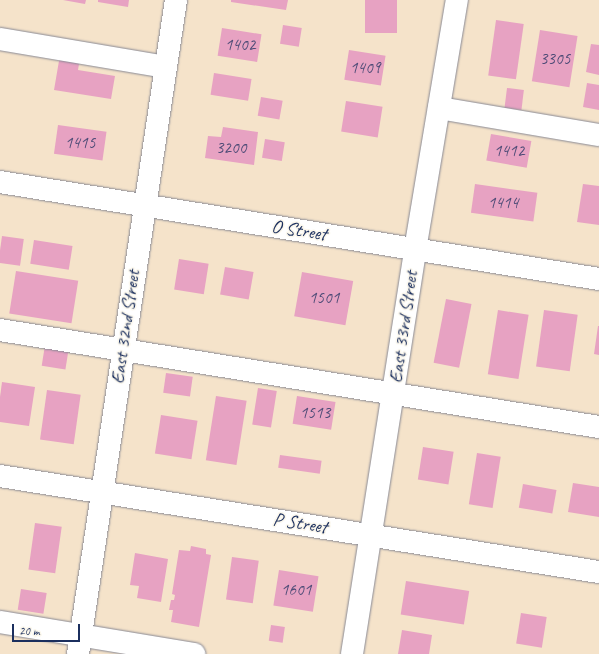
<!DOCTYPE html>
<style>
body{margin:0}
#map{position:relative;width:599px;height:654px;overflow:hidden;background:#f5e3ca;font-family:Caveat,sans-serif}
div>[style]{position:absolute}
[style*='--x']{left:calc(var(--x)*1px);top:calc(var(--y)*1px);width:calc(var(--w)*1px);rotate:calc(var(--a)*1deg)}
.building>*{inset:0;background:#e7a2c2;transform-origin:0 0}
.roads{filter:drop-shadow(0 0 1px #888994) drop-shadow(0 0 1px #888994)}
.minor>*{height:22px;margin:-11px;padding:0 11px;transform-origin:11px;border-radius:11px;background:#fff}
span{translate:-50% -50%;white-space:nowrap;text-align:center;line-height:1.15;-webkit-text-stroke:3px #fbf7ec;paint-order:stroke}
.number-label{font-size:17px;color:#4e4c77}
.number-label span{-webkit-text-stroke-width:0}
.street-label{font-size:19px;color:#1b2f5e}
.scale{position:absolute;left:12px;top:624px;width:68px;height:18px;box-sizing:border-box;border:2px solid #1b2f5e;border-top:0;padding-left:5px;font-size:12px;line-height:14px;white-space:nowrap;color:#1b2f5e;-webkit-text-stroke:3px #fbf7ec;paint-order:stroke}
</style>
<div id="map">
<div class="building">
<i style="clip-path:polygon(63px 0,86px 0,85px 4px)"></i>
<i style="clip-path:polygon(98px 0,129px 0,128px 7px,98px 2px)"></i>
<i style="clip-path:polygon(231px 0,288px 0,286px 10px,231px 2px)"></i>
<i style="left:365px;top:0;width:32px;height:33px"></i>
<i style="left:496px;top:20px;width:28px;height:56px;rotate:8deg"></i>
<i style="left:283px;top:25px;width:19px;height:19px;rotate:9deg"></i>
<i style="left:222px;top:28px;width:40px;height:28px;rotate:9deg"></i>
<i style="left:540px;top:30px;width:38px;height:52px;rotate:9deg"></i>
<i style="clip-path:polygon(591px 44px,599px 45px,599px 75px,586px 72px)"></i>
<i style="left:349px;top:50px;width:37px;height:30px;rotate:9deg"></i>
<i style="clip-path:polygon(60px 55px,80px 58px,78px 70px,115px 76px,111px 99px,54px 90px)"></i>
<i style="left:214px;top:73px;width:38px;height:22px;rotate:9deg"></i>
<i style="clip-path:polygon(587px 83px,599px 85px,599px 110px,583px 107px)"></i>
<i style="left:507px;top:88px;width:17px;height:20px;rotate:7deg"></i>
<i style="left:261px;top:97px;width:22px;height:19px;rotate:10deg"></i>
<i style="left:346px;top:101px;width:37px;height:31px;rotate:9deg"></i>
<i style="left:58px;top:125px;width:49px;height:29px;rotate:8deg"></i>
<i style="clip-path:polygon(223px 127px,258px 132px,254px 165px,205px 158px,208px 136px,221px 137px)"></i>
<i style="left:491px;top:134px;width:41px;height:27px;rotate:10deg"></i>
<i style="left:265px;top:139px;width:20px;height:19px;rotate:9deg"></i>
<i style="left:475px;top:184px;width:63px;height:29px;rotate:8deg"></i>
<i style="clip-path:polygon(583px 184px,599px 186px,599px 225px,577px 222px)"></i>
<i style="left:2px;top:236px;width:22px;height:27px;rotate:8deg"></i>
<i style="left:34px;top:240px;width:39px;height:24px;rotate:9deg"></i>
<i style="left:179px;top:259px;width:30px;height:31px;rotate:9deg"></i>
<i style="left:225px;top:267px;width:29px;height:28px;rotate:10deg"></i>
<i style="left:16px;top:271px;width:63px;height:43px;rotate:9deg"></i>
<i style="left:302px;top:272px;width:52px;height:45px;rotate:10deg"></i>
<i style="left:446px;top:299px;width:26px;height:65px;rotate:11deg"></i>
<i style="left:498px;top:310px;width:31px;height:65px;rotate:9deg"></i>
<i style="left:544px;top:310px;width:34px;height:57px;rotate:8deg"></i>
<i style="clip-path:polygon(598px 326px,599px 326px,599px 355px,594px 354px)"></i>
<i style="left:45px;top:345px;width:24px;height:21px;rotate:9deg"></i>
<i style="left:166px;top:373px;width:27px;height:20px;rotate:8deg"></i>
<i style="clip-path:polygon(2px 382px,35px 387px,29px 426px,0 422px,0 397px)"></i>
<i style="left:258px;top:388px;width:19px;height:37px;rotate:9deg"></i>
<i style="left:47px;top:390px;width:34px;height:50px;rotate:8deg"></i>
<i style="left:216px;top:396px;width:31px;height:65px;rotate:9deg"></i>
<i style="left:297px;top:396px;width:39px;height:28px;rotate:9deg"></i>
<i style="left:161px;top:415px;width:37px;height:39px;rotate:9deg"></i>
<i style="left:423px;top:447px;width:31px;height:33px;rotate:9deg"></i>
<i style="left:477px;top:453px;width:24px;height:52px;rotate:9deg"></i>
<i style="left:280px;top:455px;width:42px;height:13px;rotate:8deg"></i>
<i style="clip-path:polygon(573px 483px,599px 487px,599px 517px,568px 512px)"></i>
<i style="left:523px;top:484px;width:34px;height:24px;rotate:10deg"></i>
<i style="left:35px;top:523px;width:27px;height:47px;rotate:8deg"></i>
<i style="clip-path:polygon(191px 546px,206px 549px,206px 554px,211px 555px,199px 627px,171px 622px,173px 610px,169px 610px,171px 600px,174px 600px,175px 595px,172px 594px,179px 550px,190px 551px)"></i>
<i style="clip-path:polygon(135px 553px,168px 559px,161px 602px,137px 598px,139px 586px,130px 585px)"></i>
<i style="left:232px;top:557px;width:27px;height:43px;rotate:8deg"></i>
<i style="left:279px;top:570px;width:40px;height:36px;rotate:9deg"></i>
<i style="left:406px;top:581px;width:64px;height:34px;rotate:9deg"></i>
<i style="left:21px;top:589px;width:26px;height:21px;rotate:9deg"></i>
<i style="left:521px;top:613px;width:26px;height:31px;rotate:9deg"></i>
<i style="left:271px;top:625px;width:14px;height:16px;rotate:8deg"></i>
<i style="clip-path:polygon(402px 630px,432px 635px,429px 654px,398px 654px)"></i>
</div>
<div class="roads">
<div class="minor">
<i style="--x:0;--y:39;--w:167;--a:9.6"></i>
<i style="--x:439;--y:108;--w:162;--a:9.6"></i>
<i style="--x:0;--y:182;--w:607;--a:9.2"></i>
<i style="--x:0;--y:330;--w:607;--a:9.2"></i>
<i style="--x:0;--y:476;--w:607;--a:9.11"></i>
<i style="--x:0;--y:622;--w:197;--a:9.4"></i>
<i style="--x:78;--y:654;--w:661;--a:-81.48"></i>
<i style="--x:352;--y:654;--w:409;--a:-81.1"></i>
<i style="--x:415;--y:250;--w:254;--a:-80.5"></i>
</div>
</div>
<div class="number-label">
<span style="left:240px;top:45px">1402</span>
<span style="left:555px;top:59px">3305</span>
<span style="left:365px;top:68px">1409</span>
<span style="left:80px;top:143px">1415</span>
<span style="left:231px;top:148px">3200</span>
<span style="left:509px;top:151px">1412</span>
<span style="left:503px;top:203px">1414</span>
<span style="left:324px;top:298px">1501</span>
<span style="left:315px;top:413px">1513</span>
<span style="left:296px;top:590px">1601</span>
</div>
<div class="street-label">
<span style="left:299px;top:231px;rotate:9deg">O Street</span>
<span style="left:126px;top:327px;rotate:-82deg">East 32nd Street</span>
<span style="left:404px;top:327px;rotate:-82deg">East 33rd Street</span>
<span style="left:300px;top:524px;rotate:9deg">P Street</span>
</div>
<div class="scale">20 m</div>
</div>
